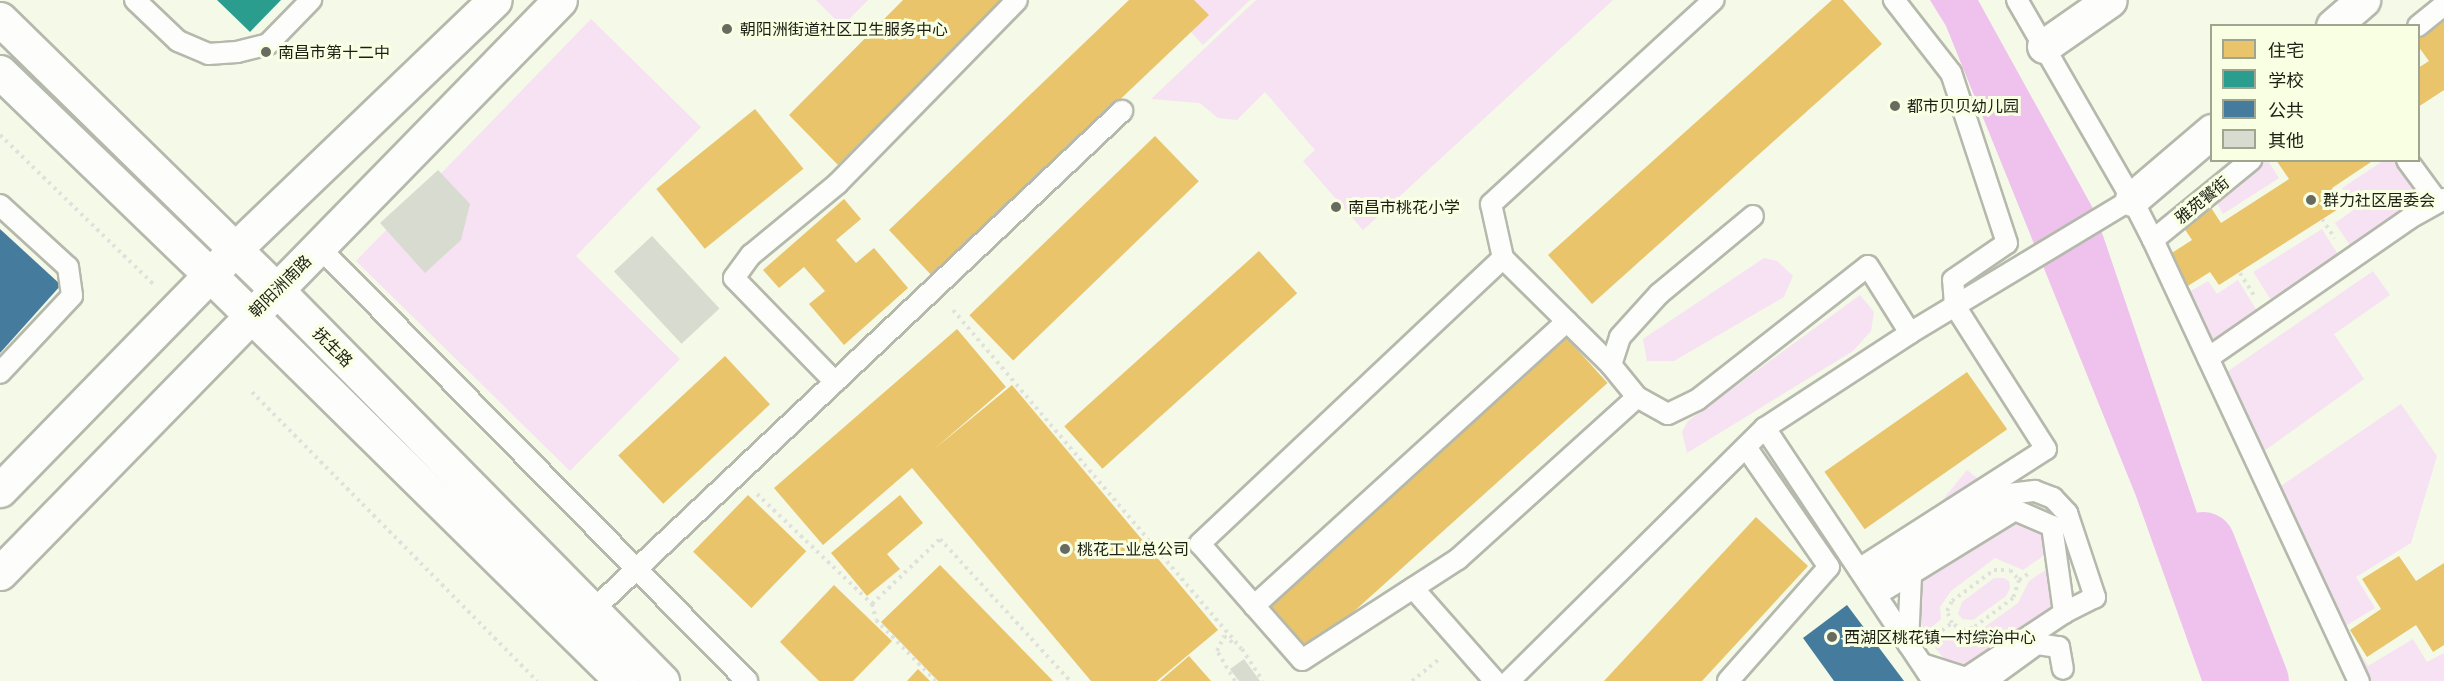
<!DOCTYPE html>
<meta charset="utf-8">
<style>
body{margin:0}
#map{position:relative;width:2444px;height:681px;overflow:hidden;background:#f4f9e8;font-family:"Archivo Narrow","Noto Sans SC",sans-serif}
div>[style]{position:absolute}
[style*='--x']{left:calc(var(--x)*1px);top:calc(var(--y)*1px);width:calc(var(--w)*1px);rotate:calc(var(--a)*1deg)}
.green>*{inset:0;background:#f6e2f2;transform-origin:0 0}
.water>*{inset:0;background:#eec2ed}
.homes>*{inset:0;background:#e9c46a;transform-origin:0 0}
.schools>*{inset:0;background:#2a9d8f}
.public>*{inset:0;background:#457b9d}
.river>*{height:63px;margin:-31.5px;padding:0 31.5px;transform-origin:31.5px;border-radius:31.5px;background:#eec2ed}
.building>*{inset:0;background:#d8dbcf;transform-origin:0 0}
.path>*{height:4px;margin-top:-2px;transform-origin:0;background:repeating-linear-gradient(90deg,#e0e1dc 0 3px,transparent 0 7.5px)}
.roads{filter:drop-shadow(2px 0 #b5b9ac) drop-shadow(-2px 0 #b5b9ac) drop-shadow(0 2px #b5b9ac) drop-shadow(0 -2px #b5b9ac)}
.service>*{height:20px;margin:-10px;padding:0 10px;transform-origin:10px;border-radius:10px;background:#fdfefc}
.minor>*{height:33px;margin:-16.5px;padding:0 16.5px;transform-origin:16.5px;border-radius:16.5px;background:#fdfefc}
.secondary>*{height:33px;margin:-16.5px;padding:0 16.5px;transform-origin:16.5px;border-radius:16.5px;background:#fdfefc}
.dots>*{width:16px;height:16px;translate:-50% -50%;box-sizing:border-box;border:3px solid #f8ffe2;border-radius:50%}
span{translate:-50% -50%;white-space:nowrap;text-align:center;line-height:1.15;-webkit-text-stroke:6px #f8ffe2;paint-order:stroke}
.poi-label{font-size:16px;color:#1d1f15}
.left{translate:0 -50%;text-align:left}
.street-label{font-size:16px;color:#1d1f15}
.legend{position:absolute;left:2210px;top:24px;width:210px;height:138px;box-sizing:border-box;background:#f8ffe2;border:2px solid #a0a590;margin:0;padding:8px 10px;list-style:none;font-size:18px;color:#1d1f15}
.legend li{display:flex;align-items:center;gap:12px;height:30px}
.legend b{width:30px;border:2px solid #a0a590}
</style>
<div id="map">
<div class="green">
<i style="clip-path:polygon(816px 0,868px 0,842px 26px)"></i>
<i style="clip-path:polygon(1161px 0,1250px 0,1203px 45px)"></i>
<i style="clip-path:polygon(1256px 0,1613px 0,1363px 230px,1303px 161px,1315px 150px,1265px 92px,1237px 120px,1218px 118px,1200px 103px,1151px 99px)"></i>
<i style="clip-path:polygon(591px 19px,701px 127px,576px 256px,680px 359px,570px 471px,356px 261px)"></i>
<i style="clip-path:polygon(2262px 161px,2268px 161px,2279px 178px,2223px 214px,2214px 198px)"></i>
<i style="clip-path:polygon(2383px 161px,2395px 161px,2422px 200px,2351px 247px,2335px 223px,2355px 209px,2342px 188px)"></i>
<i style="left:2322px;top:229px;width:32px;height:81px;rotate:58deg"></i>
<i style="clip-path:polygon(1764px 258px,1777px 261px,1793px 276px,1784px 297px,1674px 361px,1647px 361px,1643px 339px)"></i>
<i style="clip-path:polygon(2373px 271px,2390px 295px,2334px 334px,2364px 379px,2260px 454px,2224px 374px)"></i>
<i style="clip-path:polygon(2238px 280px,2257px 311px,2209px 344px,2186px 294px,2208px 281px,2217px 294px)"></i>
<i style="clip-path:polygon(1860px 295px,1874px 312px,1871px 331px,1853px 351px,1687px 453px,1682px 432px,1688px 421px)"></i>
<i style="clip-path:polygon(2401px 404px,2437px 456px,2411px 543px,2356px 577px,2375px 608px,2344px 627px,2368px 666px,2413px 639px,2427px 662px,2444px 653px,2444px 681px,2368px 681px,2275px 490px)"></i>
<i style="left:1967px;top:470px;width:19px;height:62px;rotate:39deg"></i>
<i style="clip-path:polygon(2014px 520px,2046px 532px,2046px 554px,2023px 570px,1995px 558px,1951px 591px,1940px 607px,1941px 619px,1926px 632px,1917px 617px,1923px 576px)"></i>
<i style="clip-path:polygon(2050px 567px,2057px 610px,1976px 662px,1961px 665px,1945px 659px,1935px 648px,1944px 637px,1953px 633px,1962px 638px,1975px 634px,2018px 603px,2029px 581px)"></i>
<i style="clip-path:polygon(1994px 578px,2004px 578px,2009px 581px,2010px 588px,2006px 596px,1973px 620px,1963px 619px,1958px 614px,1962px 602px)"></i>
</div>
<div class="water">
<i style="clip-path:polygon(1930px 0,1978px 0,2095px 212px,2254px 681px,2202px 681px,2136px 496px,1946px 26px)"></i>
</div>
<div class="homes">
<i style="clip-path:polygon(903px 0,1002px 0,838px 165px,789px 115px)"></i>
<i style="clip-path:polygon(1129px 0,1194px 0,1209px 15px,933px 277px,889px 230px)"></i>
<i style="clip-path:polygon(1832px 0,1843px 0,1882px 44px,1592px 304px,1548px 255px)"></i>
<i style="clip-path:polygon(2444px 21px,2444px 90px,2418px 107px,2418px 68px,2429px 61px,2418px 46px,2418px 38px)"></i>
<i style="left:755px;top:109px;width:77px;height:127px;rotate:51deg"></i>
<i style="left:1155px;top:136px;width:63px;height:258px;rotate:46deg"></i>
<i style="clip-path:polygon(2276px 160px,2374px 160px,2332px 188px,2343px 206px,2219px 285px,2210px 272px,2183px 289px,2164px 258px,2192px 240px,2180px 222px,2208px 203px,2221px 223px,2289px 179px)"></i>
<i style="clip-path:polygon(844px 199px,861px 219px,836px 240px,856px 263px,874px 248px,908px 288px,844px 345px,809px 304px,825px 291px,804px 267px,779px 288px,763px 270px)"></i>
<i style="left:1259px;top:251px;width:57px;height:262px;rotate:48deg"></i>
<i style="clip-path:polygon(957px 329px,1006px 387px,932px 451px,1012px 385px,1218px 630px,1157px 681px,1091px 681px,912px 468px,823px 545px,774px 488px)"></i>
<i style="left:1566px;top:337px;width:62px;height:406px;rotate:48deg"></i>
<i style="left:725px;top:356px;width:66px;height:146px;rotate:47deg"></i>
<i style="left:1967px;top:372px;width:70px;height:174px;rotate:55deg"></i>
<i style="left:748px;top:495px;width:81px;height:79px;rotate:44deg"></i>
<i style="clip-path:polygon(900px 495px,923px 523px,887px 554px,900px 569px,867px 596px,831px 553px)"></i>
<i style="clip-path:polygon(1756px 517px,1808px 566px,1702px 681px,1604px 681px)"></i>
<i style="clip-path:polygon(2399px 556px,2416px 581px,2444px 563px,2444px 645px,2433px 652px,2416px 625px,2367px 657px,2350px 630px,2381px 609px,2362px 579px)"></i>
<i style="clip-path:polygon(940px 565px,1053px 681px,938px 681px,881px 622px)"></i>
<i style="clip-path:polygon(834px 585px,892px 641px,853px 681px,819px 681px,780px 642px)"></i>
<i style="clip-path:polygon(1189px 656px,1211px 681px,1160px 681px)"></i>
<i style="clip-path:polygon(918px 669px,930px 681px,907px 681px)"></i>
</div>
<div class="schools">
<i style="clip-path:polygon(217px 0,281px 0,250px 32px)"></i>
</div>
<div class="public">
<i style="clip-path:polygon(0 229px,61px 285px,0 353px)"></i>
<i style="clip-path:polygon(1847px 605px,1904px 681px,1834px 681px,1803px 638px)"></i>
</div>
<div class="river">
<i style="--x:2203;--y:543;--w:148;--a:68.6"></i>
</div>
<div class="building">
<i style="clip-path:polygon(438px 170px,470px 204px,461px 240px,425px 273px,380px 223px)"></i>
<i style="left:652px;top:236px;width:99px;height:52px;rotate:47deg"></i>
<i style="clip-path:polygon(1244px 659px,1260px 681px,1239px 681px,1230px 669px)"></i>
</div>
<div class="path">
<i style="--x:0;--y:135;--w:215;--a:44.2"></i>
<i style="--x:2322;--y:219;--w:23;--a:56"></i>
<i style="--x:2240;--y:273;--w:26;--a:58"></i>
<i style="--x:953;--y:310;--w:445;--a:49.6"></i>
<i style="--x:252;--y:392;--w:406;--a:45.4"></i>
<i style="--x:757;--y:494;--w:159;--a:43.7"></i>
<i style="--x:872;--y:604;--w:94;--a:-43.7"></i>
<i style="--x:940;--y:539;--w:193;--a:47.5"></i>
<i style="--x:2019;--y:580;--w:14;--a:-34"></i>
<i style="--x:872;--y:604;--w:16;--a:76"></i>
<i style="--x:876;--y:620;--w:86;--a:45.5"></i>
<i style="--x:1936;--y:635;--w:20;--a:-37"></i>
<i style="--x:1952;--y:623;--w:13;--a:-113"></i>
<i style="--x:1947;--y:611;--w:11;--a:-63"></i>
<i style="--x:1952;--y:601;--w:52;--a:-36.4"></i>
<i style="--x:1994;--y:570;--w:16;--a:0"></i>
<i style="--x:2010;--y:570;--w:13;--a:48"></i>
<i style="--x:2019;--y:580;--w:19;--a:108"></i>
<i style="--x:2013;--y:598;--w:50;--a:143.1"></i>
<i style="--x:1973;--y:628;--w:10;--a:169"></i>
<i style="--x:1963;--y:630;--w:13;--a:-148"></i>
<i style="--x:1242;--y:649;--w:38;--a:57"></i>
<i style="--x:1235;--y:681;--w:35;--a:-121"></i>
<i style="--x:1217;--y:651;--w:17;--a:-65"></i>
<i style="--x:1224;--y:636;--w:15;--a:37"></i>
<i style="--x:1412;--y:681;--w:35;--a:-39"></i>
</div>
<div class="roads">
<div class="service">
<i style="--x:135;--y:0;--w:59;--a:43.6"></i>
<i style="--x:178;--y:41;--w:33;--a:23"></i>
<i style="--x:208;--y:54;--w:29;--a:-4"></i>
<i style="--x:237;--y:52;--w:32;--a:-14"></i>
<i style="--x:268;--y:44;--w:62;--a:-45.7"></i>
<i style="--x:2017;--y:0;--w:230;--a:60"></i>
<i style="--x:2132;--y:199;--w:46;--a:62.9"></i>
<i style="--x:2153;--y:240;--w:487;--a:65"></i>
<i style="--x:2418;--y:26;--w:33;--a:-39"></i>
<i style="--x:2407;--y:160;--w:52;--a:53.6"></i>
<i style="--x:0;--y:205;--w:92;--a:42.4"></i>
<i style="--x:68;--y:267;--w:29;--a:82"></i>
<i style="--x:72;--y:296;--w:105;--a:133.1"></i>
<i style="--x:2153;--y:240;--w:127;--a:-39.2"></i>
<i style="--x:319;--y:247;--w:610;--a:45.4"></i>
<i style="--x:1503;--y:258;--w:55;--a:-102.5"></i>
<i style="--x:1491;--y:204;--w:302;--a:-42.5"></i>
<i style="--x:2208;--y:358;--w:246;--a:-34.7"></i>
<i style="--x:2410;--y:218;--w:39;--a:-29"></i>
<i style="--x:1611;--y:365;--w:152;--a:-135.3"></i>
<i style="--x:1503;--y:258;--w:417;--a:136.7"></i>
<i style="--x:1200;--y:544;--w:154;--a:48.7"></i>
<i style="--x:1302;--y:660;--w:186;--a:-32.9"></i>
<i style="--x:1458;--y:559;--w:241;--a:-42.1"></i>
<i style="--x:1637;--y:397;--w:35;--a:29"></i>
<i style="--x:1668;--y:414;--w:32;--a:-26"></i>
<i style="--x:1697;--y:400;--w:217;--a:-38.1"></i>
<i style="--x:1868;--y:266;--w:79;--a:57.9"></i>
<i style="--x:835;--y:382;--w:145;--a:-134.2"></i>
<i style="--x:734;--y:278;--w:29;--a:-54"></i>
<i style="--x:751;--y:255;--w:112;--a:-39.5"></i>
<i style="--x:837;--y:184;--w:257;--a:-45.6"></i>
<i style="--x:1637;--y:397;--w:41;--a:-129.1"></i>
<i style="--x:1611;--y:365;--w:29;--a:-72"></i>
<i style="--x:1620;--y:337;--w:58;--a:-47.8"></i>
<i style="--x:1659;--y:294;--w:122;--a:-39.7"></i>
<i style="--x:1859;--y:569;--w:222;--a:-32.7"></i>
<i style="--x:2046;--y:449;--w:169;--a:-122.5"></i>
<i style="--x:1955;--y:306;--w:26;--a:-94"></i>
<i style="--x:1953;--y:280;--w:65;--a:-34.4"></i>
<i style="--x:2007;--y:243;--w:179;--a:-108.2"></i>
<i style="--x:1951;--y:73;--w:93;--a:-128"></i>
<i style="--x:1869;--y:584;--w:143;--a:-33.9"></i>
<i style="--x:1988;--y:504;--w:23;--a:-25"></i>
<i style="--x:2009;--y:494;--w:26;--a:-7"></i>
<i style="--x:2035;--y:491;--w:19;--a:21"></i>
<i style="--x:2053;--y:498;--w:21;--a:47"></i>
<i style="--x:2067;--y:513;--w:89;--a:71.6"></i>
<i style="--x:2095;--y:597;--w:35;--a:153"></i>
<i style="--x:1413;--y:588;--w:124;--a:48.6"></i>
<i style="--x:1876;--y:595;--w:41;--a:-31"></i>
<i style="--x:1254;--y:606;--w:423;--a:-42.3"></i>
<i style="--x:592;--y:611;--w:729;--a:-43.33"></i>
<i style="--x:1908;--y:644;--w:70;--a:-87.5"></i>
<i style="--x:1911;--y:574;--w:122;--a:-31.6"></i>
<i style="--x:2015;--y:510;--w:40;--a:23.4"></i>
<i style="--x:2052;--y:526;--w:88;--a:82.1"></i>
<i style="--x:2064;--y:613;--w:118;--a:146.4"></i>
<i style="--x:1966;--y:678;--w:46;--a:-162.3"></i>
<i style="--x:1509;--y:681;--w:360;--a:-44.7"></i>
<i style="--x:1728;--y:681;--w:152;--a:-48.5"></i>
<i style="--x:1829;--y:567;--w:146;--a:-124.7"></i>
<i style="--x:1933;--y:681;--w:304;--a:-123.6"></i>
<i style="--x:1765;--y:428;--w:173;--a:-33.2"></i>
<i style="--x:1910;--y:333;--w:259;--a:-31.1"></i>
<i style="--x:1986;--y:681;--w:63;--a:-36"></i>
<i style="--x:2037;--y:644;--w:22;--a:8"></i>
<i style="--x:2059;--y:647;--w:22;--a:80"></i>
</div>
<div class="minor">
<i style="--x:2333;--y:26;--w:40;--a:-41"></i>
<i style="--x:2044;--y:46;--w:80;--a:-34.9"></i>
<i style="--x:2132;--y:199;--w:105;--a:-40.4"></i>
</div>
<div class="secondary">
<i style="--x:0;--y:19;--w:388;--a:44.4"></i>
<i style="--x:277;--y:290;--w:549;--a:45.44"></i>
<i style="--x:0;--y:72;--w:292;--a:44"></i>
<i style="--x:210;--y:275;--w:578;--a:44.58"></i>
<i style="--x:0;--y:490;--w:335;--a:-45.7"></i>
<i style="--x:234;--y:250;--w:361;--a:-43.8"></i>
<i style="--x:0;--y:573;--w:801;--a:-45.66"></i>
</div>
</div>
<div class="dots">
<i style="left:727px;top:29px;background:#686b5f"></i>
<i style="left:266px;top:52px;background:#686b5f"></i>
<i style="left:1895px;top:106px;background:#686b5f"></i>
<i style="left:2311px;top:200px;background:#686b5f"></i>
<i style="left:1336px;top:207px;background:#686b5f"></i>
<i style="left:1065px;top:549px;background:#686b5f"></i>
<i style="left:1832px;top:637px;background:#686b5f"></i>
</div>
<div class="poi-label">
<span class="left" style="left:740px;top:29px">朝阳洲街道社区卫生服务中心</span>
<span class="left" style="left:278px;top:52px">南昌市第十二中</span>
<span class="left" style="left:1907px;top:106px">都市贝贝幼儿园</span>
<span class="left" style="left:2323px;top:200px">群力社区居委会</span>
<span class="left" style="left:1348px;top:207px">南昌市桃花小学</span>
<span class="left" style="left:1077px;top:549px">桃花工业总公司</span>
<span class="left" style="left:1844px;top:637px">西湖区桃花镇一村综治中心</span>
</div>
<div class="street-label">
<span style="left:2202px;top:200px;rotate:-39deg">雅苑饕街</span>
<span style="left:280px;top:286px;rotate:-45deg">朝阳洲南路</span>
<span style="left:333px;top:347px;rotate:45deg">抚生路</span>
</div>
<ul class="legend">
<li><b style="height:16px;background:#e9c46a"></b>住宅</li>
<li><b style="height:16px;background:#2a9d8f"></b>学校</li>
<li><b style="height:16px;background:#457b9d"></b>公共</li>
<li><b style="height:16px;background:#d8dbcf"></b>其他</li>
</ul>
</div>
